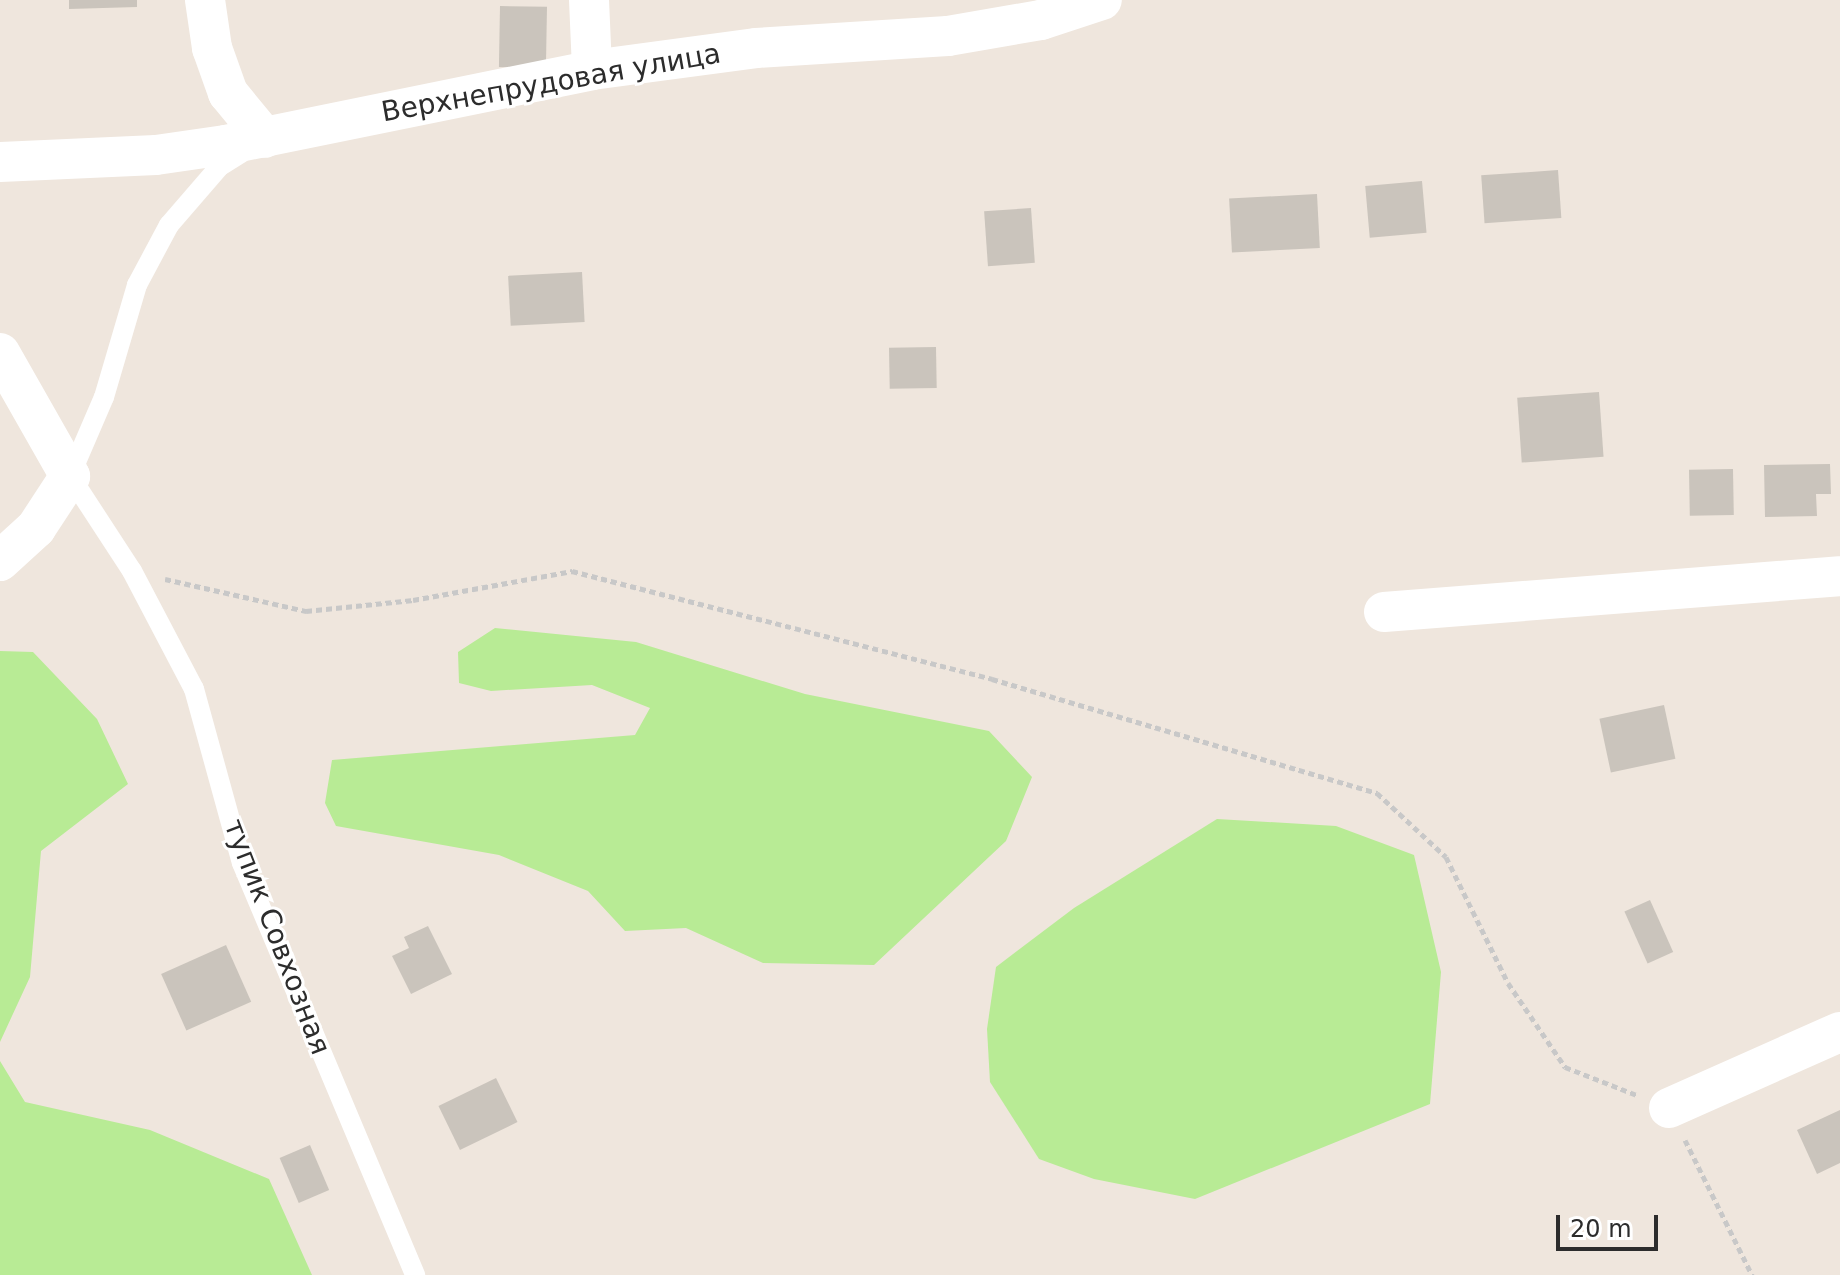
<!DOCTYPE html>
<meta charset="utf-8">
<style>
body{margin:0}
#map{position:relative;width:1840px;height:1275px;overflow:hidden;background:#efe6dd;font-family:"DejaVu Sans",sans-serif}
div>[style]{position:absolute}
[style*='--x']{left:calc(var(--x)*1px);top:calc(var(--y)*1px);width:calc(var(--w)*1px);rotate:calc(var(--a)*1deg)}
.green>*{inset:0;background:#b8eb95}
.building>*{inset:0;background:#cac4bc;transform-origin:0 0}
.path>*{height:5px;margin-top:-2.5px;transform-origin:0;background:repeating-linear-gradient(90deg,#c8c8c8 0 6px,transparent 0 10px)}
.lane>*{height:20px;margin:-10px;padding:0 10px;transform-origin:10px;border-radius:10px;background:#fff}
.street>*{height:40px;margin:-20px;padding:0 20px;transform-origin:20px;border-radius:20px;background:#fff}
span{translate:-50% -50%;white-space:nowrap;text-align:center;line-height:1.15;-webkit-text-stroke:6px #fff;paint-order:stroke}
.street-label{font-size:28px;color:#2c2c2c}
.scale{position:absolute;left:1556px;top:1215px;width:102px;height:36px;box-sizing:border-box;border:4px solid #2c2c2c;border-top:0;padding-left:10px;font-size:24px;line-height:28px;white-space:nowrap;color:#2c2c2c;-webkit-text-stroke:6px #fff;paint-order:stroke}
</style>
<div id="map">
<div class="green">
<i style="clip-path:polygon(495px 628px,636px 642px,805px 694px,989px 731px,1032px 777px,1006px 841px,874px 965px,763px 963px,686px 928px,625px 931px,588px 891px,499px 855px,336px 826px,325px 803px,332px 760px,635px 735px,650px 708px,592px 685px,491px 691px,459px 683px,458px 652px)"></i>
<i style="clip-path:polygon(0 651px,33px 652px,97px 719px,128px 784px,41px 851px,30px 977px,0 1042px)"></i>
<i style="clip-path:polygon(1217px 819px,1336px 826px,1414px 855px,1441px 972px,1430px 1104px,1195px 1199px,1094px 1179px,1039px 1159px,990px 1082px,987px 1029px,996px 967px,1074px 908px)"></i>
<i style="clip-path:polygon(0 1061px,25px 1102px,150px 1130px,269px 1179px,312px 1275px,0 1275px)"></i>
</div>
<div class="building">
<i style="clip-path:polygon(69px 0,137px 0,137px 7px,69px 9px)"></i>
<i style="left:500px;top:6px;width:47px;height:61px;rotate:1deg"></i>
<i style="left:1558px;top:170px;width:48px;height:77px;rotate:86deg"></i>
<i style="left:1422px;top:181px;width:52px;height:57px;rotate:85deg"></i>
<i style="left:1317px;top:194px;width:54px;height:88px;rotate:87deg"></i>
<i style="left:1031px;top:208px;width:55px;height:47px;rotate:86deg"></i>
<i style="left:582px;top:272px;width:50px;height:74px;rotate:87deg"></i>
<i style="left:936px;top:347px;width:41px;height:47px;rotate:89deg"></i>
<i style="left:1599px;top:392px;width:65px;height:82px;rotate:86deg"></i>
<i style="clip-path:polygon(1830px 464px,1831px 494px,1816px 494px,1817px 516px,1765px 517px,1764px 465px)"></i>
<i style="left:1733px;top:469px;width:46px;height:44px;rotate:89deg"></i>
<i style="left:1664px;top:705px;width:55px;height:66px;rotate:78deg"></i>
<i style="left:1650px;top:900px;width:57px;height:28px;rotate:66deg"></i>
<i style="clip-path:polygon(428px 926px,452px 974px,411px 994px,392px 956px,409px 948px,404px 937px)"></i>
<i style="left:226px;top:945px;width:62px;height:71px;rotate:66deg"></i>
<i style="left:496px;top:1078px;width:49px;height:64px;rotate:64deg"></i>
<i style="clip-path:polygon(1840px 1110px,1840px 1163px,1817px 1174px,1797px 1130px)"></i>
<i style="left:310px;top:1145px;width:49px;height:33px;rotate:67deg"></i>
</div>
<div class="path">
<i style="--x:165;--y:579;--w:145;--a:12.8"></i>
<i style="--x:306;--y:611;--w:108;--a:-5.9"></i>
<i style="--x:413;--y:600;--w:162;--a:-10.3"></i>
<i style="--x:572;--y:571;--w:434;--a:14.4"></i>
<i style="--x:992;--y:679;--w:402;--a:16.5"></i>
<i style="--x:1377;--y:793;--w:94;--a:42.8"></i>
<i style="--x:1446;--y:857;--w:140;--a:63.8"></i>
<i style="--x:1508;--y:983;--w:102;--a:55.8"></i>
<i style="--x:1565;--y:1067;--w:77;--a:21.3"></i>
<i style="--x:1685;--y:1140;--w:151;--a:63.6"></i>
</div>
<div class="lane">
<i style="--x:241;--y:153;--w:25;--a:148"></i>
<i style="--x:220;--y:166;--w:78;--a:130.8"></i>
<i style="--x:169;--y:225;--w:68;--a:118.1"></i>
<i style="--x:137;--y:285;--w:117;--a:106.4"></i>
<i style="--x:104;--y:397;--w:86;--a:113.3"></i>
<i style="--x:70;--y:476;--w:113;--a:56.9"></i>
<i style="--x:132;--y:571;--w:133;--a:62.3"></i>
<i style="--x:194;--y:689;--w:180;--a:74.6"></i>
<i style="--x:242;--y:863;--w:447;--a:67.2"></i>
</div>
<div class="street">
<i style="--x:205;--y:0;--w:49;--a:81.7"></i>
<i style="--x:212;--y:48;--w:48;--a:70.4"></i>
<i style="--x:228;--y:93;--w:58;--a:50.6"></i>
<i style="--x:589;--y:0;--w:70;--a:87.5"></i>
<i style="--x:0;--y:162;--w:156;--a:-2.6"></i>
<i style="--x:156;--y:155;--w:70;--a:-8.2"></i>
<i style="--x:225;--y:145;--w:375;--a:-11.5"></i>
<i style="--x:592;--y:70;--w:165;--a:-7.6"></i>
<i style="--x:756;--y:48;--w:192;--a:-3.6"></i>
<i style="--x:948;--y:36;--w:94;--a:-9.8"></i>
<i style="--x:1041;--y:20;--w:64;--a:-18.2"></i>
<i style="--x:0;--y:353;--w:142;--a:60.4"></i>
<i style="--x:70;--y:476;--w:62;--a:123.2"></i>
<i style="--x:36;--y:528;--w:49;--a:137.5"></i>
<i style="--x:1384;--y:612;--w:457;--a:-4.5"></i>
<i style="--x:1669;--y:1108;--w:187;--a:-24"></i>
</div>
<div class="street-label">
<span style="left:551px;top:83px;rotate:-10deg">Верхнепрудовая улица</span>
<span style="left:277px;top:937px;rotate:69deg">тупик Совхозная</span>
</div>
<div class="scale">20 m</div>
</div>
